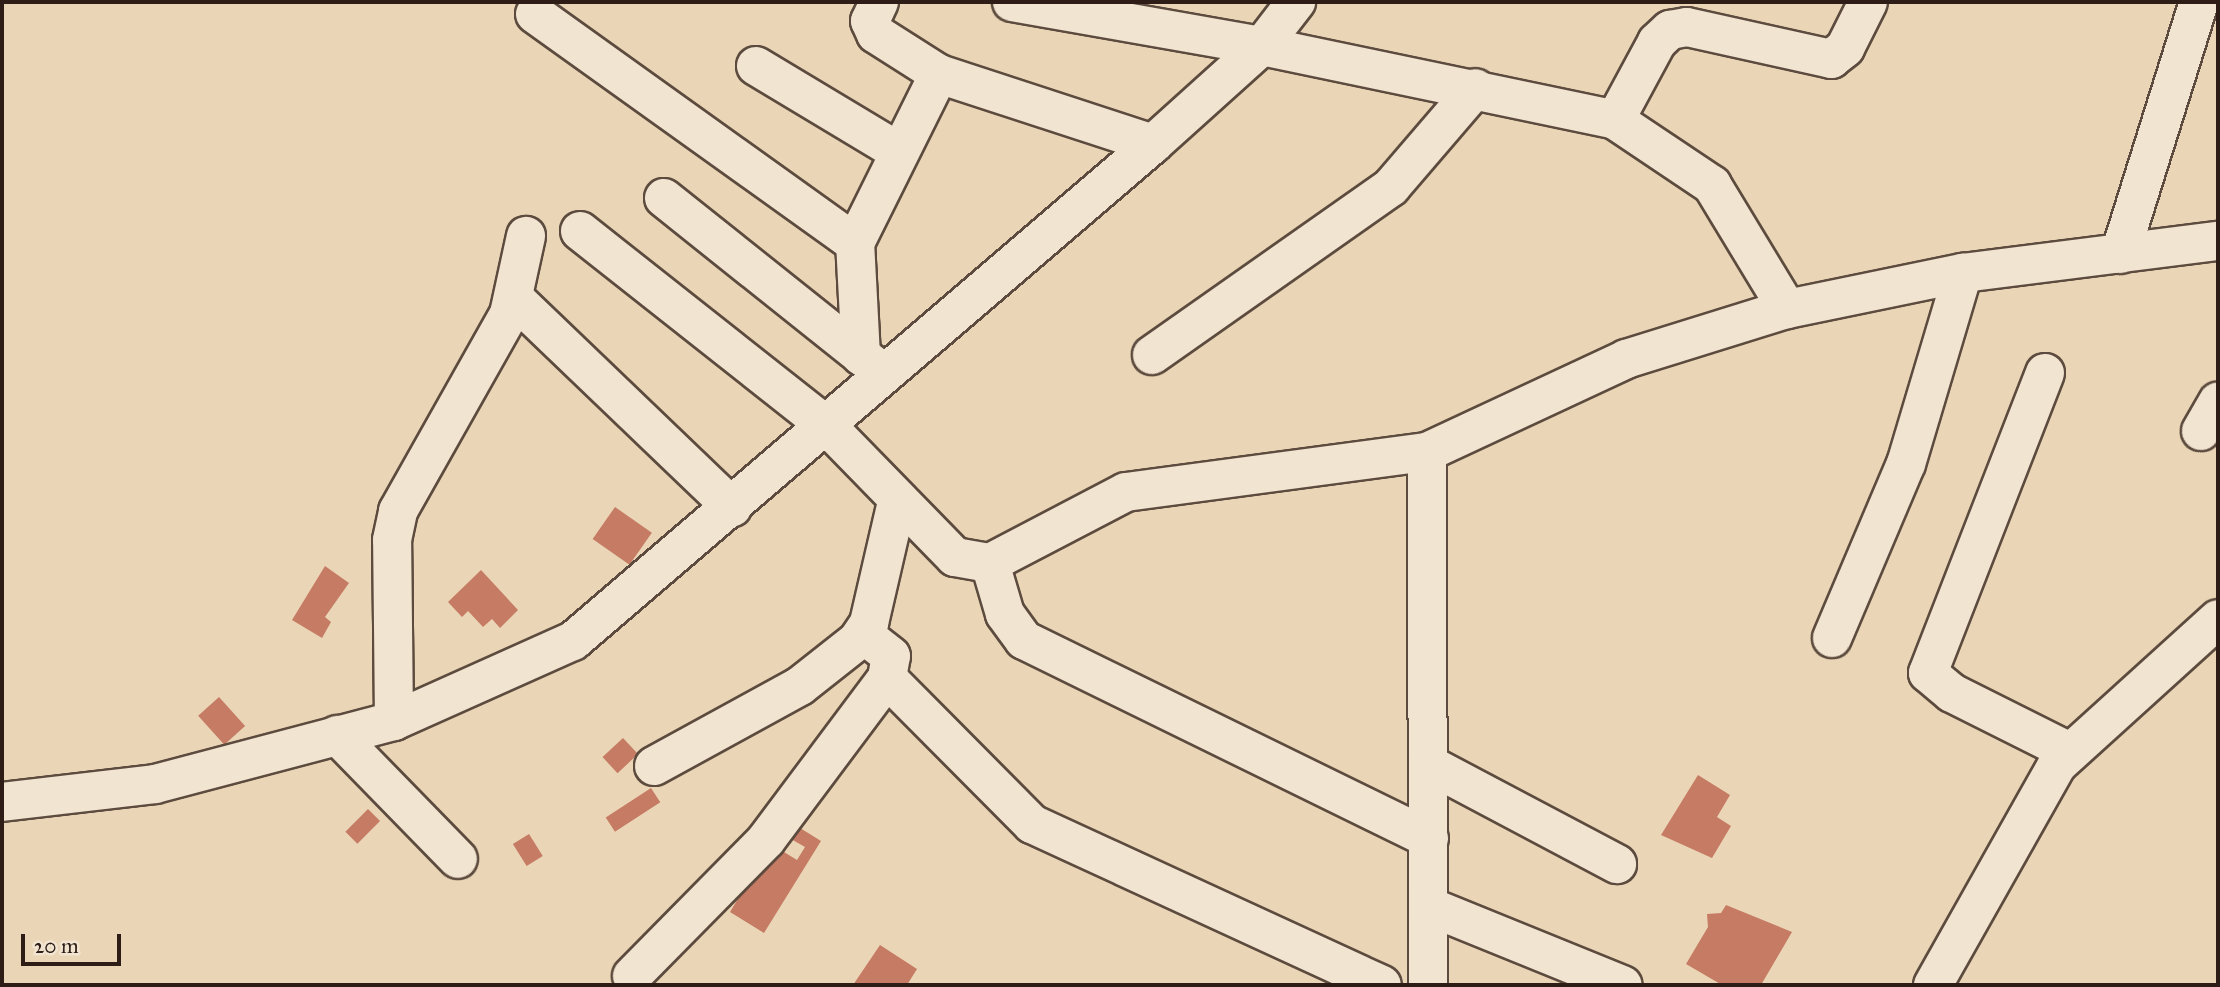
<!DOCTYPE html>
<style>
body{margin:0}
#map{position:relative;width:2220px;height:987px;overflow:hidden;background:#ead6b6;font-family:"IM FELL Great Primer",serif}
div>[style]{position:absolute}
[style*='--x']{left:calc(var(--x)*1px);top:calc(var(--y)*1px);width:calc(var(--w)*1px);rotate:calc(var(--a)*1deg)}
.building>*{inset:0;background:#c67b64;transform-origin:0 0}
.roads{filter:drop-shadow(2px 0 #5c4b3e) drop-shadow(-2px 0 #5c4b3e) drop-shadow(0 2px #5c4b3e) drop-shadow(0 -2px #5c4b3e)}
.minor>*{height:38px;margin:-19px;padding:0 19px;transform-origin:19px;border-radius:19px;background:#f1e4d0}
span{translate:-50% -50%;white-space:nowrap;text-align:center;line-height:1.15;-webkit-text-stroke:5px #f1e4d0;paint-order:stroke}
.frame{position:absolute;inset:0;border:4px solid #2d1d16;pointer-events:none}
.scale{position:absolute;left:21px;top:934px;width:100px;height:32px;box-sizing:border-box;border:4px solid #2d1d16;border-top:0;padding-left:9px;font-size:21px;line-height:24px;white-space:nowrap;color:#2d1d16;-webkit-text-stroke:5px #f1e4d0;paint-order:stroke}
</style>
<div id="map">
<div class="building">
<i style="left:615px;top:507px;width:45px;height:39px;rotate:35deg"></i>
<i style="clip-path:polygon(325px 566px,349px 583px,325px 617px,331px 622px,322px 638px,292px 620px)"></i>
<i style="clip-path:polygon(481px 570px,518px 610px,500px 628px,492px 619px,483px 627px,468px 611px,462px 617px,448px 602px)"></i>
<i style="left:219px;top:697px;width:39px;height:28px;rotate:48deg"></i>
<i style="left:623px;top:738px;width:22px;height:28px;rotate:47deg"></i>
<i style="clip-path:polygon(1698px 775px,1730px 795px,1717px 817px,1731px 826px,1712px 858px,1661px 835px)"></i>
<i style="left:651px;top:788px;width:17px;height:54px;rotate:57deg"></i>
<i style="left:368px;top:809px;width:17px;height:32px;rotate:45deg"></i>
<i style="clip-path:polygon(792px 823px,821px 841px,764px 933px,730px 912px,771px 844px,797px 860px,805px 847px,784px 835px)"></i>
<i style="left:529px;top:834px;width:26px;height:19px;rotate:58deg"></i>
<i style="clip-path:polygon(1726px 905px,1792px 932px,1761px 985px,1722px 985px,1686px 964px,1708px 927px,1707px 914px,1721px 913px)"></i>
<i style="clip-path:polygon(880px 945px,917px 969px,907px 985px,853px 985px)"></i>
</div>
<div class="roads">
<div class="minor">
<i style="--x:879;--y:2;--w:21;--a:115"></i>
<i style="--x:870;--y:21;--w:14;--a:65"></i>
<i style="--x:876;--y:34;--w:75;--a:32.4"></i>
<i style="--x:939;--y:74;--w:225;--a:18.1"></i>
<i style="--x:1012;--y:2;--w:254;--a:10"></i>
<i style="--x:1262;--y:46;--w:361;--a:11.8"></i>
<i style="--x:1615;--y:120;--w:117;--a:33.8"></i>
<i style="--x:1712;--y:185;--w:145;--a:58.8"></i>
<i style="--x:535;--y:14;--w:393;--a:35.6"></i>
<i style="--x:756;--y:66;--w:167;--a:31"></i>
<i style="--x:1615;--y:120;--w:89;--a:-61.7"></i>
<i style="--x:1657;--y:42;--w:18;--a:-43"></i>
<i style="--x:1670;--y:30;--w:17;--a:-10"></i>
<i style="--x:1687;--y:27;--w:148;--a:12.5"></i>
<i style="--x:1831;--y:59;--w:18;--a:-38"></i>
<i style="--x:1845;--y:48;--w:51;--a:-63.4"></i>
<i style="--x:664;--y:198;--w:268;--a:38.6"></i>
<i style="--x:580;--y:231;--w:315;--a:38.3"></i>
<i style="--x:827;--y:426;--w:183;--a:45.7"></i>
<i style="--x:955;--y:557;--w:36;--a:10"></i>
<i style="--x:990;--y:563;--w:153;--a:-27.6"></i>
<i style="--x:1126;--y:492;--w:304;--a:-7.6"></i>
<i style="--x:1427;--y:452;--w:220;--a:-25"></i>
<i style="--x:1626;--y:359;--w:169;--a:-17.3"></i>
<i style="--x:1787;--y:309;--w:180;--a:-11.6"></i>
<i style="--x:1963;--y:273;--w:257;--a:-7.2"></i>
<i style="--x:2120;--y:254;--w:264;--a:-72.6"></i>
<i style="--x:515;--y:299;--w:301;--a:43.8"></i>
<i style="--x:1152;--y:355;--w:292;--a:-35.1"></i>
<i style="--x:1391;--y:187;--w:130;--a:-49.4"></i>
<i style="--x:861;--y:356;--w:113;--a:-93"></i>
<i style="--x:855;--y:243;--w:189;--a:-63.6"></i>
<i style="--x:2045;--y:373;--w:322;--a:111.3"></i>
<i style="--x:1928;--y:673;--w:31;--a:40"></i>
<i style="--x:1952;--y:693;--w:130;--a:26.6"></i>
<i style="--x:2201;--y:431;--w:34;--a:-60"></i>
<i style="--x:1427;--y:452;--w:533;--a:89.89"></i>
<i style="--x:990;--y:563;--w:53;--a:73.6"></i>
<i style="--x:1005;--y:614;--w:32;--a:54"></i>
<i style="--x:1024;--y:640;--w:451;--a:26.1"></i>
<i style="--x:1832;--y:638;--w:189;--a:-67"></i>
<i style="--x:1906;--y:464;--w:199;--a:-73.4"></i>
<i style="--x:887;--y:678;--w:206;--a:45.2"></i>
<i style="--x:1032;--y:824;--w:385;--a:24.7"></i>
<i style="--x:394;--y:721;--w:181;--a:-90.6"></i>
<i style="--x:392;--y:540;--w:30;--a:-78"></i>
<i style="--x:398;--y:511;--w:226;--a:-60.6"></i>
<i style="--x:509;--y:314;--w:80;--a:-77.7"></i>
<i style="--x:337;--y:735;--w:173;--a:45.7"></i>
<i style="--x:1428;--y:764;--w:214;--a:27.9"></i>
<i style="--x:654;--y:766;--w:166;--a:-28.7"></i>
<i style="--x:800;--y:686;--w:73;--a:-38.3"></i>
<i style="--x:857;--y:641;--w:22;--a:-56"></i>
<i style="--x:869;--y:623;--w:124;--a:-77"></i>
<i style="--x:2;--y:802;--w:154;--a:-6.7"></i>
<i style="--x:155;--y:784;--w:247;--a:-14.8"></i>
<i style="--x:394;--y:721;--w:196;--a:-24.1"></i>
<i style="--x:573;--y:641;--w:764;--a:-40.59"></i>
<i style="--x:1153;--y:144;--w:147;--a:-42"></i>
<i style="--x:1262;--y:46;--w:56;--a:-52.3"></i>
<i style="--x:1428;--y:906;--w:210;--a:22.1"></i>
<i style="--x:632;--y:976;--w:191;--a:-45.4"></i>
<i style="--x:766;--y:840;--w:202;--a:-53.2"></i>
<i style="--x:887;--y:678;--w:22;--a:-80"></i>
<i style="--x:891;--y:656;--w:36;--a:-142"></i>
<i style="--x:1933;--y:985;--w:253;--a:-60.6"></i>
<i style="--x:2057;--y:765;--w:217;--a:-42.2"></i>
</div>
</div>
<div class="frame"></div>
<div class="scale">20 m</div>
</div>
